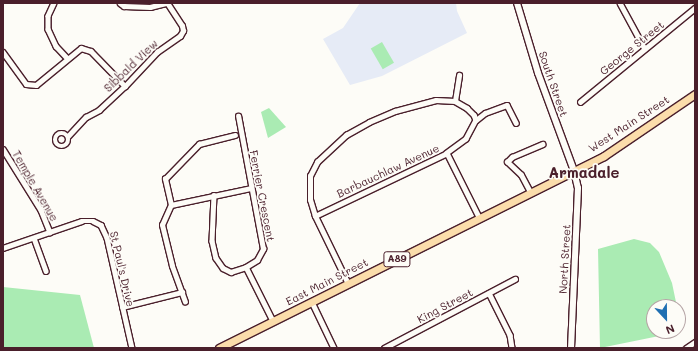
<!DOCTYPE html>
<style>
body{margin:0}
#map{position:relative;width:698px;height:351px;overflow:hidden;background:#fdfcf7;font-family:Mali,sans-serif}
div>[style]{position:absolute}
[style*='--x']{left:calc(var(--x)*1px);top:calc(var(--y)*1px);width:calc(var(--w)*1px);rotate:calc(var(--a)*1deg)}
.built>*{inset:0;background:#e6ebf6}
.green>*{inset:0;background:#aaebb3;transform-origin:0 0}
.roads{filter:drop-shadow(1px 0 #4a1f2b) drop-shadow(-1px 0 #4a1f2b) drop-shadow(0 1px #4a1f2b) drop-shadow(0 -1px #4a1f2b)}
.minor>*{height:4.5px;margin:-2.25px;padding:0 2.25px;transform-origin:2.25px;border-radius:2.25px;background:#fdfcf7}
.minor>.ring{margin:-2.25px;padding:0;box-sizing:content-box;background:none;border:4.5px solid #fdfcf7;border-radius:50%}
.secondary>*{height:6px;margin:-3px;padding:0 3px;transform-origin:3px;border-radius:3px;background:#fdfcf7}
.primary>*{height:7px;margin:-3.5px;padding:0 3.5px;transform-origin:3.5px;border-radius:3.5px;background:#fbddab}
span{translate:-50% -50%;white-space:nowrap;text-align:center;line-height:1.15;-webkit-text-stroke:3.5px #fdfcf7;paint-order:stroke}
.shield-label span{padding:1px 3px;background:#fdfcf7;border:1px solid;border-radius:3px;-webkit-text-stroke-width:0}
.shield-label{font-size:10px;color:#4a1f2b;font-weight:700}
.street-label{font-size:11px;color:#4a1f2b}
.district-label{font-size:15px;color:#4a1f2b;font-weight:700}
.frame{position:absolute;inset:0;border:4px solid #4a1f2b;pointer-events:none}
.north{position:absolute;left:646px;top:299px;width:40px;height:40px;box-sizing:border-box;background:#fdfcf7;border:1px solid #b5a4a5;border-radius:50%;rotate:158deg;font-size:11px;font-weight:700;line-height:16px;text-align:center;color:#4a1f2b}
.north::after{content:'';display:block;margin:auto;width:14px;height:18px;background:#1f6fb2;clip-path:polygon(50% 0,100% 100%,50% 72%,0 100%)}
</style>
<div id="map">
<div class="built">
<i style="clip-path:polygon(360px 3px,456px 3px,457px 11px,467px 33px,382px 76px,350px 85px,323px 39px,343px 28px)"></i>
</div>
<div class="green">
<i style="left:382px;top:42px;width:24px;height:13px;rotate:60deg"></i>
<i style="clip-path:polygon(269px 108px,286px 127px,268px 138px,261px 112px)"></i>
<i style="clip-path:polygon(634px 239px,650px 243px,659px 252px,672px 283px,677px 307px,654px 307px,654px 331px,670px 331px,669px 334px,600px 348px,598px 249px)"></i>
<i style="clip-path:polygon(3px 287px,80px 295px,94px 348px,3px 348px)"></i>
</div>
<div class="roads">
<div class="minor">
<i style="--x:54;--y:3;--w:14;--a:115"></i>
<i style="--x:48;--y:16;--w:13;--a:90"></i>
<i style="--x:48;--y:29;--w:19;--a:65"></i>
<i style="--x:56;--y:46;--w:16;--a:47"></i>
<i style="--x:120;--y:3;--w:5;--a:37"></i>
<i style="--x:124;--y:6;--w:26;--a:2"></i>
<i style="--x:150;--y:7;--w:16;--a:-14"></i>
<i style="--x:620;--y:3;--w:52;--a:61.5"></i>
<i style="--x:3;--y:52;--w:39;--a:54"></i>
<i style="--x:26;--y:84;--w:10;--a:6"></i>
<i style="--x:36;--y:85;--w:58;--a:-39.4"></i>
<i style="--x:81;--y:48;--w:10;--a:17"></i>
<i style="--x:91;--y:51;--w:49;--a:45.8"></i>
<i style="--x:455;--y:101;--w:26;--a:-81"></i>
<i style="--x:580;--y:102;--w:149;--a:-39.3"></i>
<i style="--x:476;--y:120;--w:11;--a:-38"></i>
<i style="--x:485;--y:113;--w:23;--a:-20"></i>
<i style="--x:507;--y:105;--w:20;--a:63"></i>
<i class="ring" style="left:55px;top:133px;width:9.5px;height:9.5px"></i>
<i style="--x:68;--y:136;--w:26;--a:-47"></i>
<i style="--x:86;--y:117;--w:15;--a:-28"></i>
<i style="--x:99;--y:110;--w:35;--a:-43"></i>
<i style="--x:125;--y:86;--w:47;--a:-46.7"></i>
<i style="--x:157;--y:52;--w:28;--a:-35"></i>
<i style="--x:180;--y:36;--w:6;--a:-59"></i>
<i style="--x:183;--y:31;--w:5;--a:-101"></i>
<i style="--x:182;--y:26;--w:27;--a:-123"></i>
<i style="--x:3;--y:149;--w:72;--a:58.1"></i>
<i style="--x:41;--y:210;--w:24;--a:68"></i>
<i style="--x:530;--y:192;--w:19;--a:-118"></i>
<i style="--x:521;--y:175;--w:19;--a:-137"></i>
<i style="--x:507;--y:162;--w:7;--a:-45"></i>
<i style="--x:512;--y:157;--w:33;--a:-23"></i>
<i style="--x:214;--y:195;--w:46;--a:92.5"></i>
<i style="--x:212;--y:241;--w:17;--a:77"></i>
<i style="--x:216;--y:258;--w:12;--a:55"></i>
<i style="--x:223;--y:268;--w:9;--a:27"></i>
<i style="--x:231;--y:272;--w:16;--a:-18"></i>
<i style="--x:246;--y:267;--w:13;--a:-32"></i>
<i style="--x:257;--y:260;--w:13;--a:-61"></i>
<i style="--x:263;--y:249;--w:135;--a:-100.6"></i>
<i style="--x:171;--y:205;--w:82;--a:-12"></i>
<i style="--x:315;--y:216;--w:146;--a:-25.5"></i>
<i style="--x:447;--y:153;--w:72;--a:63.4"></i>
<i style="--x:34;--y:238;--w:35;--a:70"></i>
<i style="--x:3;--y:248;--w:83;--a:-18.9"></i>
<i style="--x:82;--y:221;--w:11;--a:0"></i>
<i style="--x:93;--y:221;--w:9;--a:27"></i>
<i style="--x:101;--y:225;--w:14;--a:65"></i>
<i style="--x:107;--y:238;--w:113;--a:77.2"></i>
<i style="--x:246;--y:267;--w:60;--a:63.4"></i>
<i style="--x:348;--y:284;--w:76;--a:-115.9"></i>
<i style="--x:315;--y:216;--w:17;--a:-107"></i>
<i style="--x:310;--y:200;--w:24;--a:-90"></i>
<i style="--x:310;--y:176;--w:16;--a:-63"></i>
<i style="--x:317;--y:162;--w:40;--a:-43"></i>
<i style="--x:346;--y:135;--w:26;--a:-29"></i>
<i style="--x:369;--y:122;--w:28;--a:-23"></i>
<i style="--x:395;--y:111;--w:42;--a:-15"></i>
<i style="--x:436;--y:100;--w:19;--a:3"></i>
<i style="--x:455;--y:101;--w:14;--a:30"></i>
<i style="--x:467;--y:108;--w:10;--a:45"></i>
<i style="--x:474;--y:115;--w:5;--a:68"></i>
<i style="--x:476;--y:120;--w:21;--a:118"></i>
<i style="--x:466;--y:139;--w:24;--a:144"></i>
<i style="--x:489;--y:293;--w:47;--a:63.4"></i>
<i style="--x:510;--y:335;--w:13;--a:81"></i>
<i style="--x:185;--y:302;--w:38;--a:-110"></i>
<i style="--x:172;--y:266;--w:42;--a:-103.7"></i>
<i style="--x:162;--y:225;--w:22;--a:-66"></i>
<i style="--x:171;--y:205;--w:27;--a:-103"></i>
<i style="--x:165;--y:179;--w:49;--a:-45.8"></i>
<i style="--x:199;--y:144;--w:37;--a:-14"></i>
<i style="--x:312;--y:302;--w:51;--a:64.4"></i>
<i style="--x:122;--y:307;--w:62;--a:-14"></i>
<i style="--x:384;--y:348;--w:148;--a:-27.8"></i>
<i style="--x:686;--y:348;--w:11;--a:-34"></i>
</div>
<div class="secondary">
<i style="--x:517;--y:3;--w:73;--a:73.3"></i>
<i style="--x:538;--y:73;--w:104;--a:69.8"></i>
<i style="--x:574;--y:171;--w:17;--a:77"></i>
<i style="--x:578;--y:188;--w:160;--a:92.5"></i>
</div>
<div class="primary">
<i style="--x:219;--y:348;--w:430;--a:-26.5"></i>
<i style="--x:604;--y:156;--w:110;--a:-34.3"></i>
</div>
</div>
<div class="shield-label">
<span style="left:397px;top:259px">A89</span>
</div>
<div class="street-label">
<span style="left:632px;top:48px;rotate:-39deg">George Street</span>
<span style="left:131px;top:66px;rotate:-44deg">Sibbald View</span>
<span style="left:553px;top:84px;rotate:71deg">South Street</span>
<span style="left:629px;top:124px;rotate:-33deg">West Main Street</span>
<span style="left:388px;top:171px;rotate:-25deg">Barbauchlaw Avenue</span>
<span style="left:35px;top:186px;rotate:60deg">Temple Avenue</span>
<span style="left:262px;top:196px;rotate:79deg">Ferrier Crescent</span>
<span style="left:565px;top:259px;rotate:-87deg">North Street</span>
<span style="left:122px;top:269px;rotate:77deg">St Paul's Drive</span>
<span style="left:327px;top:282px;rotate:-27deg">East Main Street</span>
<span style="left:445px;top:306px;rotate:-28deg">King Street</span>
</div>
<div class="district-label">
<span style="left:584px;top:173px">Armadale</span>
</div>
<div class="frame"></div>
<div class="north">N</div>
</div>
